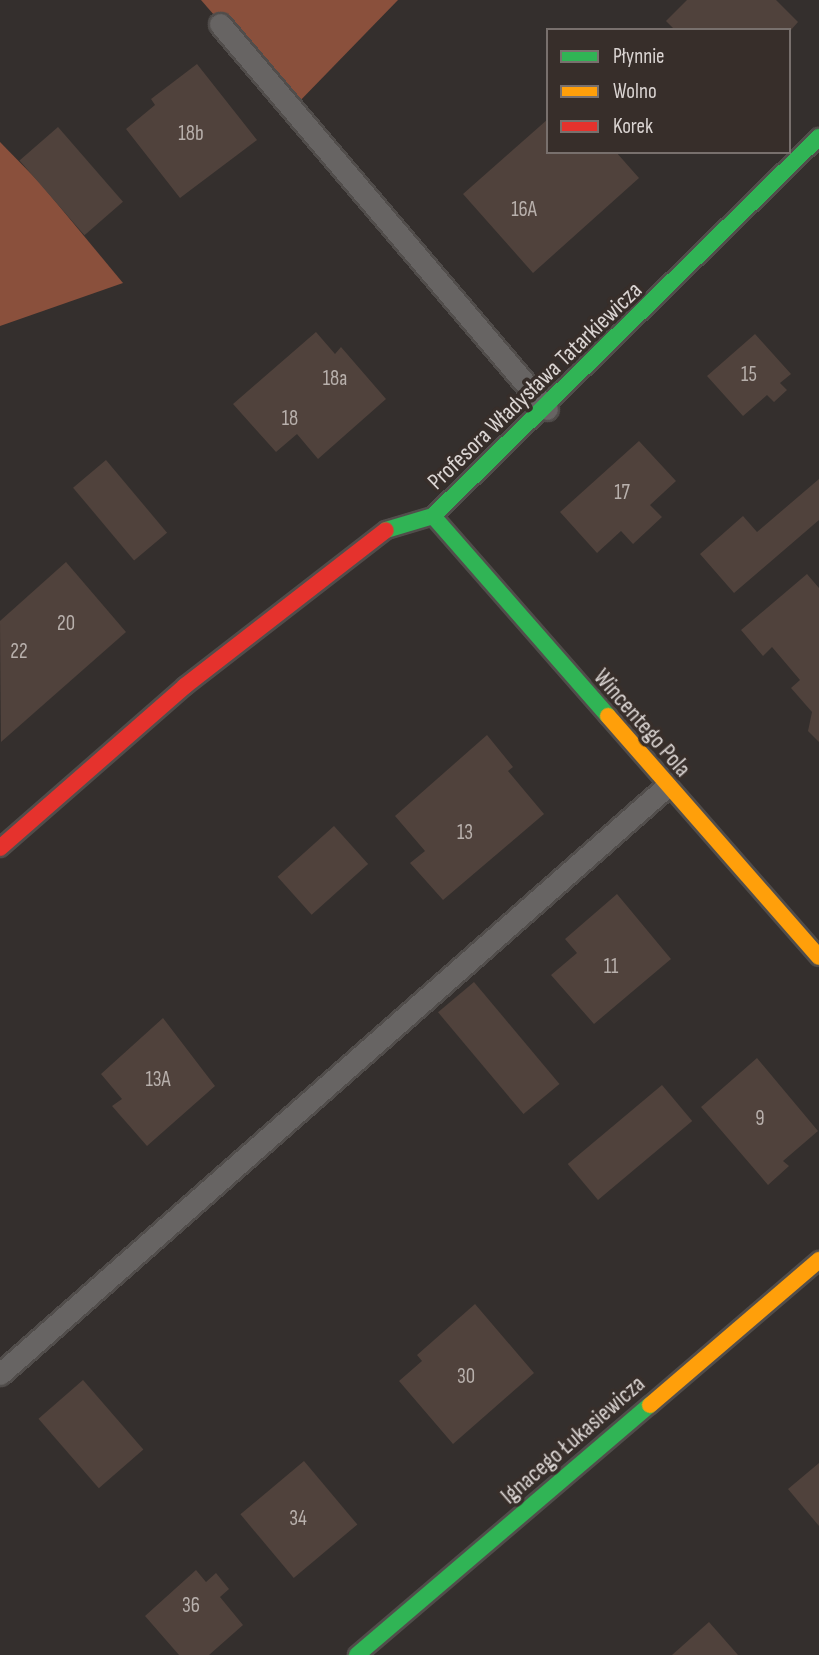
<!DOCTYPE html>
<meta charset="utf-8">
<style>
body{margin:0}
#map{position:relative;width:819px;height:1655px;overflow:hidden;background:#342f2d;font-family:"Sofia Sans Condensed",sans-serif}
div>[style]{position:absolute}
[style*='--x']{left:calc(var(--x)*1px);top:calc(var(--y)*1px);width:calc(var(--w)*1px);rotate:calc(var(--a)*1deg)}
.forest>*{inset:0;background:#8a503c}
.building>*{inset:0;background:#50423c;transform-origin:0 0}
.roads{filter:drop-shadow(2px 0 #514d4b) drop-shadow(-2px 0 #514d4b) drop-shadow(0 2px #514d4b) drop-shadow(0 -2px #514d4b)}
.lane>*{height:21px;margin:-10.5px;padding:0 10.5px;transform-origin:10.5px;border-radius:10.5px;background:#676463}
.fast>*{height:16px;margin:-8px;padding:0 8px;transform-origin:8px;border-radius:8px;background:#30b455}
.slow>*{height:16px;margin:-8px;padding:0 8px;transform-origin:8px;border-radius:8px;background:#ff9f0a}
.jam>*{height:16px;margin:-8px;padding:0 8px;transform-origin:8px;border-radius:8px;background:#e5322d}
span{translate:-50% -50%;white-space:nowrap;text-align:center;line-height:1.15;-webkit-text-stroke:7px #372e2a;paint-order:stroke}
.number-label{font-size:21px;color:#b8b0ac}
.number-label span{-webkit-text-stroke-width:0}
.street-label{font-size:24px;color:#dad4d2}
.legend{position:absolute;left:546px;top:28px;width:245px;height:126px;box-sizing:border-box;background:#372e2a;border:2px solid #78706d;margin:0;padding:9px 12px;list-style:none;font-size:21px;color:#dad4d2}
.legend li{display:flex;align-items:center;gap:14px;height:35px}
.legend b{width:35px;border:2px solid #78706d}
</style>
<div id="map">
<div class="forest">
<i style="clip-path:polygon(201px 0,398px 0,294px 107px)"></i>
<i style="clip-path:polygon(0 142px,40px 183px,123px 283px,0 326px)"></i>
</div>
<div class="building">
<i style="clip-path:polygon(687px 0,776px 0,798px 22px,791px 30px,675px 30px,666px 21px)"></i>
<i style="clip-path:polygon(197px 64px,257px 140px,180px 198px,126px 129px,155px 105px,151px 99px)"></i>
<i style="clip-path:polygon(548px 119px,548px 152px,616px 152px,639px 178px,533px 273px,463px 194px)"></i>
<i style="left:58px;top:127px;width:99px;height:51px;rotate:49deg"></i>
<i style="clip-path:polygon(316px 332px,335px 354px,341px 347px,386px 399px,318px 459px,297px 434px,276px 452px,233px 404px)"></i>
<i style="clip-path:polygon(755px 334px,791px 374px,780px 383px,787px 390px,774px 402px,767px 395px,743px 416px,707px 376px)"></i>
<i style="clip-path:polygon(639px 441px,676px 481px,650px 505px,662px 517px,633px 544px,621px 531px,597px 553px,560px 512px)"></i>
<i style="left:106px;top:460px;width:95px;height:43px;rotate:50deg"></i>
<i style="clip-path:polygon(819px 479px,819px 520px,734px 593px,700px 554px,743px 516px,757px 532px)"></i>
<i style="clip-path:polygon(66px 562px,126px 632px,1px 742px,0 621px)"></i>
<i style="clip-path:polygon(807px 574px,819px 588px,819px 742px,808px 731px,812px 712px,791px 688px,800px 680px,772px 647px,763px 656px,741px 630px)"></i>
<i style="clip-path:polygon(487px 735px,513px 767px,508px 771px,544px 814px,443px 900px,410px 863px,425px 851px,395px 816px)"></i>
<i style="left:334px;top:826px;width:51px;height:76px;rotate:48deg"></i>
<i style="clip-path:polygon(617px 894px,671px 959px,594px 1024px,551px 975px,577px 953px,565px 939px)"></i>
<i style="left:474px;top:982px;width:133px;height:47px;rotate:50deg"></i>
<i style="clip-path:polygon(163px 1018px,215px 1086px,147px 1146px,112px 1106px,122px 1099px,101px 1074px)"></i>
<i style="clip-path:polygon(757px 1058px,818px 1131px,783px 1161px,789px 1166px,768px 1185px,701px 1107px)"></i>
<i style="left:662px;top:1085px;width:47px;height:123px;rotate:50deg"></i>
<i style="clip-path:polygon(475px 1304px,534px 1373px,453px 1444px,399px 1381px,422px 1361px,417px 1355px)"></i>
<i style="left:83px;top:1380px;width:92px;height:59px;rotate:49deg"></i>
<i style="left:304px;top:1461px;width:83px;height:83px;rotate:50deg"></i>
<i style="clip-path:polygon(819px 1463px,819px 1526px,788px 1489px)"></i>
<i style="clip-path:polygon(196px 1570px,206px 1582px,216px 1573px,229px 1589px,220px 1597px,243px 1625px,209px 1655px,179px 1655px,145px 1616px)"></i>
<i style="clip-path:polygon(709px 1622px,738px 1655px,672px 1655px)"></i>
</div>
<div class="roads">
<div class="lane">
<i style="--x:220;--y:24;--w:505;--a:49.66"></i>
<i style="--x:0;--y:1374;--w:888;--a:-41.39"></i>
</div>
<div class="fast">
<i style="--x:433;--y:516;--w:266;--a:48.8"></i>
<i style="--x:386;--y:530;--w:49;--a:-16.6"></i>
<i style="--x:433;--y:516;--w:541;--a:-44.48"></i>
<i style="--x:357;--y:1655;--w:385;--a:-40.5"></i>
</div>
<div class="slow">
<i style="--x:608;--y:716;--w:320;--a:48.8"></i>
<i style="--x:650;--y:1405;--w:223;--a:-40.6"></i>
</div>
<div class="jam">
<i style="--x:0;--y:848;--w:246;--a:-41.2"></i>
<i style="--x:185;--y:686;--w:254;--a:-37.8"></i>
</div>
</div>
<div class="number-label">
<span style="left:191px;top:134px">18b</span>
<span style="left:524px;top:210px">16A</span>
<span style="left:749px;top:375px">15</span>
<span style="left:335px;top:379px">18a</span>
<span style="left:290px;top:419px">18</span>
<span style="left:622px;top:493px">17</span>
<span style="left:66px;top:624px">20</span>
<span style="left:19px;top:652px">22</span>
<span style="left:465px;top:833px">13</span>
<span style="left:611px;top:967px">11</span>
<span style="left:158px;top:1080px">13A</span>
<span style="left:760px;top:1119px">9</span>
<span style="left:466px;top:1377px">30</span>
<span style="left:298px;top:1519px">34</span>
<span style="left:191px;top:1606px">36</span>
</div>
<div class="street-label">
<span style="left:535px;top:386px;rotate:-44deg">Profesora Władysława Tatarkiewicza</span>
<span style="left:642px;top:723px;rotate:49deg">Wincentego Pola</span>
<span style="left:573px;top:1440px;rotate:-41deg">Ignacego Łukasiewicza</span>
</div>
<ul class="legend">
<li><b style="height:9px;background:#30b455"></b>Płynnie</li>
<li><b style="height:9px;background:#ff9f0a"></b>Wolno</li>
<li><b style="height:9px;background:#e5322d"></b>Korek</li>
</ul>
</div>
